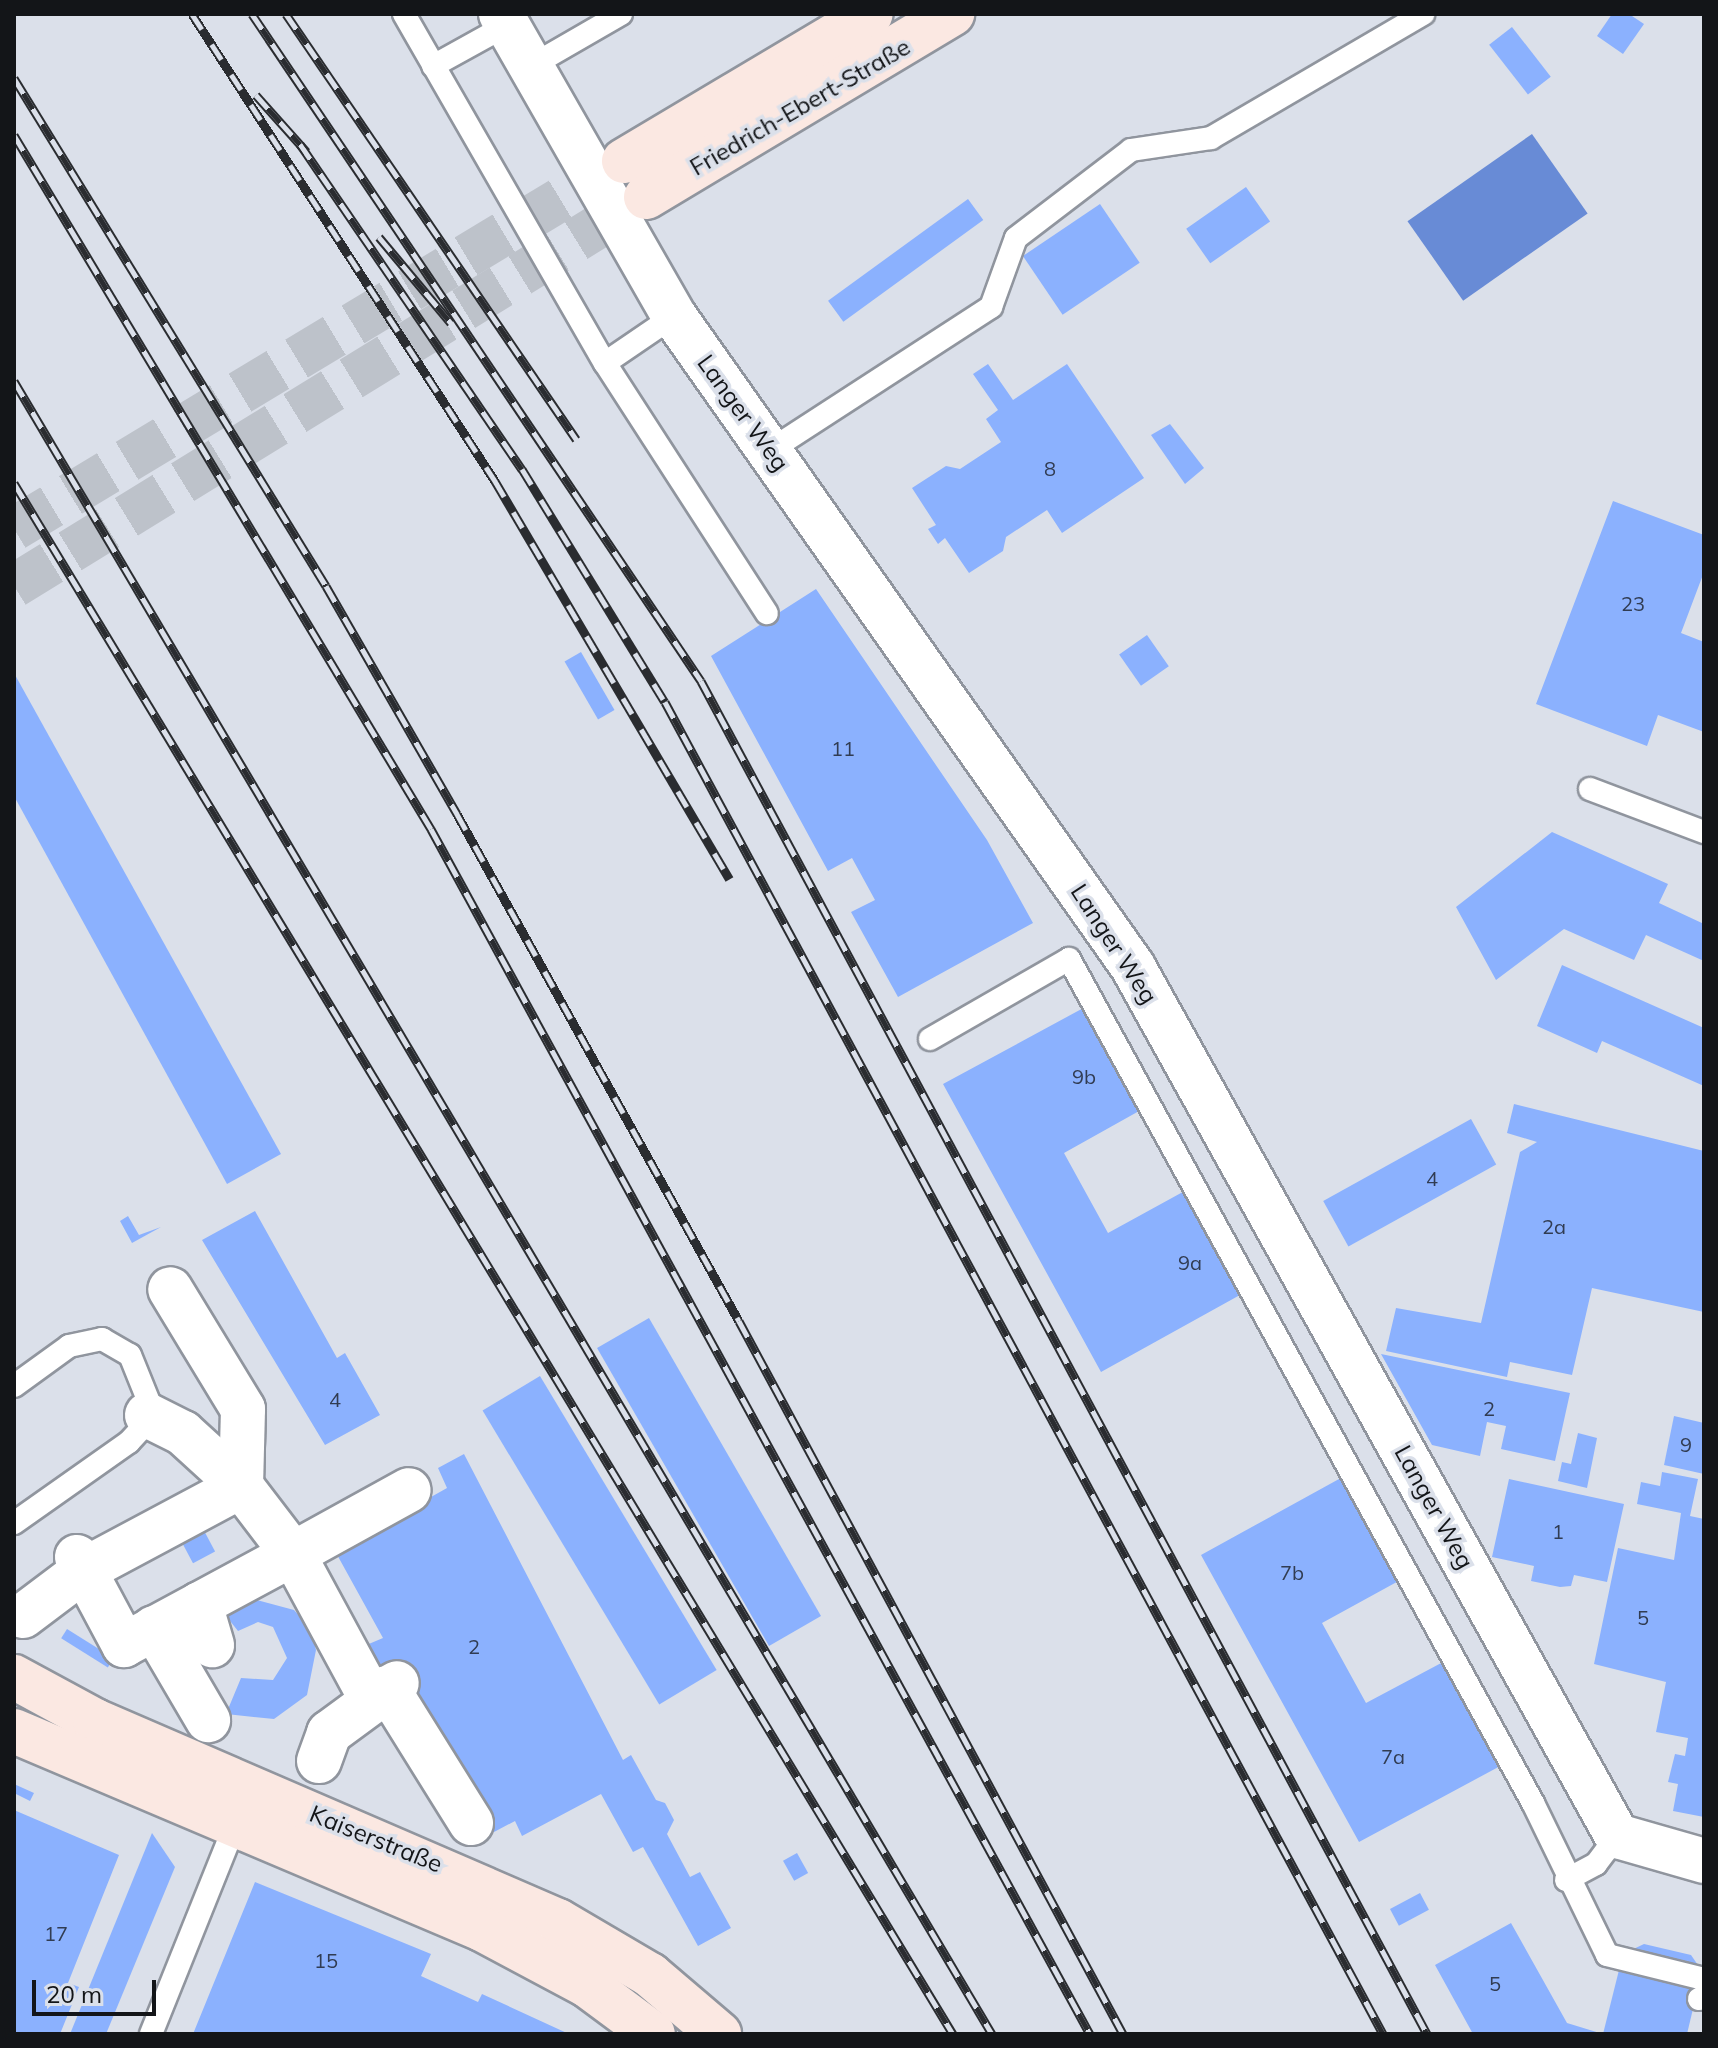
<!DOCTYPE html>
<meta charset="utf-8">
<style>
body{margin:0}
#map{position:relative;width:1718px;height:2048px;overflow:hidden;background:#dbe0ea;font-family:Mulish,sans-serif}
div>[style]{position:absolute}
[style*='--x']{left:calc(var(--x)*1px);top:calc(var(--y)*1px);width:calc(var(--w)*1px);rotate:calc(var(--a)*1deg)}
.water>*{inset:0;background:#688bd6;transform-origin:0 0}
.building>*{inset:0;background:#8bb1fe;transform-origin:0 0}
.secondary-tunnel>*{height:44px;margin-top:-22px;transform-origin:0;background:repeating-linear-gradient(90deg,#bdc2ca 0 44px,transparent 0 66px)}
.roads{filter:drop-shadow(2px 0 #90959e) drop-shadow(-2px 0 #90959e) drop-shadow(0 2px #90959e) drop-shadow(0 -2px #90959e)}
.lane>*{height:22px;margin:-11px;padding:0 11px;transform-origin:11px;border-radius:11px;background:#fff}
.street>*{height:44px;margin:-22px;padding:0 22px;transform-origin:22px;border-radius:22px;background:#fff}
.secondary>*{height:44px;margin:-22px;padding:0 22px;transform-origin:22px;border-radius:22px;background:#fbe8e2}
.rail>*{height:9px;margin-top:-4.5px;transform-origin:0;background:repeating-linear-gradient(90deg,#dbe0ea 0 18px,#2a2c30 0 36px);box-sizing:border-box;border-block:2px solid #2a2c30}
span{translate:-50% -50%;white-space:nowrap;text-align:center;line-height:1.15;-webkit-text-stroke:7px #dbe0ea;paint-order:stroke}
.number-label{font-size:20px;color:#313c52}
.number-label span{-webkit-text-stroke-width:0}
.street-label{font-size:24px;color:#131518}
.frame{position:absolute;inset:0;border:16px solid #131518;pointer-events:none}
.scale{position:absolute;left:32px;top:1980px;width:124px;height:36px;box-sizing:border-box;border:4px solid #131518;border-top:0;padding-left:10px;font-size:24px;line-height:28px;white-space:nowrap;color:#131518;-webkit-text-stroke:6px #dbe0ea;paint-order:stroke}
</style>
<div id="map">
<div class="water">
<i style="left:1532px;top:134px;width:97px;height:152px;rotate:55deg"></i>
</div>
<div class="building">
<i style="clip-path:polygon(1612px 14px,1629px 14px,1644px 24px,1623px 54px,1597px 36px)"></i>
<i style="left:1512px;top:27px;width:63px;height:29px;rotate:52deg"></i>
<i style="left:1246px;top:187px;width:42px;height:73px;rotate:55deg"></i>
<i style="left:968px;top:199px;width:26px;height:173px;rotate:54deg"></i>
<i style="left:1100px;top:204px;width:71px;height:93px;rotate:56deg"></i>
<i style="clip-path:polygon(988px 364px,1013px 400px,1067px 364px,1144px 478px,1062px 533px,1047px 510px,1006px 537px,1003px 551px,969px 573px,945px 538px,938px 544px,928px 529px,936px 525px,912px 488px,946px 466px,960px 469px,1001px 442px,986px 419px,998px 410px,973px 374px)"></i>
<i style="clip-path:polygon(1170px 424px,1204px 468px,1185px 484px,1151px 435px)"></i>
<i style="clip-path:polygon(1613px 501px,1704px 535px,1704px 572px,1681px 633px,1704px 642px,1704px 732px,1658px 715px,1647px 746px,1536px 704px)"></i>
<i style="clip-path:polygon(816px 589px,987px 840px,1033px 923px,898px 997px,851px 912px,875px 900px,852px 858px,828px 871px,711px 656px)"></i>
<i style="left:1147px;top:635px;width:38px;height:34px;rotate:55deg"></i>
<i style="left:581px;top:652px;width:67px;height:19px;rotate:60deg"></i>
<i style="clip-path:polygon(14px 673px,281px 1154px,227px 1184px,14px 796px)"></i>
<i style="clip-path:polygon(1552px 832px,1668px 884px,1659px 903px,1704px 924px,1704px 961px,1646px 935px,1634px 960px,1564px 929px,1496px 980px,1456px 907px)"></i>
<i style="clip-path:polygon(1562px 965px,1704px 1028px,1704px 1086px,1602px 1041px,1597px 1053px,1537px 1026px)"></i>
<i style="clip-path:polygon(1100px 999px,1157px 1101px,1064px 1153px,1108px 1233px,1201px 1182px,1258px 1285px,1101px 1372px,943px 1084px)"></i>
<i style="clip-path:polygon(1514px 1104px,1704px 1151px,1704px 1312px,1592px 1288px,1572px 1375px,1510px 1362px,1507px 1377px,1386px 1351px,1396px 1308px,1481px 1323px,1520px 1152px,1537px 1142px,1507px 1133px)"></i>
<i style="left:1471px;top:1119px;width:52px;height:169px;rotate:61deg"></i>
<i style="clip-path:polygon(255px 1211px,337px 1358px,345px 1353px,380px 1415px,325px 1445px,202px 1240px)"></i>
<i style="clip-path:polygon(128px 1216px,139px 1235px,161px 1227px,132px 1243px,120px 1221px)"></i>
<i style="left:649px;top:1318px;width:344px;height:60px;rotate:60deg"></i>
<i style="clip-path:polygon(1381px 1354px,1570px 1393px,1555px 1461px,1501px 1449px,1506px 1426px,1487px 1422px,1480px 1456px,1432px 1445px)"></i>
<i style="left:540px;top:1376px;width:343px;height:67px;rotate:59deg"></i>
<i style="clip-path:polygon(1674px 1416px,1704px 1423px,1704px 1474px,1664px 1465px)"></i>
<i style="clip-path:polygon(1578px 1433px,1597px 1438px,1587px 1488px,1558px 1481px,1562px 1462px,1571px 1464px)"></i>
<i style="clip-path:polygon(464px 1454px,623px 1760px,631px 1755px,656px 1800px,665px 1803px,674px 1820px,667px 1834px,690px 1877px,700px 1872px,731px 1928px,698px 1946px,643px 1847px,633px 1852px,601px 1794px,522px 1836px,515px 1821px,494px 1832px,453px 1762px,405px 1736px,364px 1646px,383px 1638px,335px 1551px,447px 1488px,438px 1468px)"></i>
<i style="clip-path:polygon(1359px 1468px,1415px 1572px,1322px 1623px,1366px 1703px,1460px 1653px,1517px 1757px,1359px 1842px,1201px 1555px)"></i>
<i style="clip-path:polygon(1662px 1472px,1698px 1479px,1690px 1516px,1704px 1519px,1704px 1817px,1673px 1811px,1678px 1784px,1668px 1782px,1675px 1754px,1685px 1756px,1688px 1738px,1656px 1732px,1666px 1682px,1594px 1664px,1618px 1548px,1674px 1560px,1681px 1513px,1637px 1504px,1641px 1482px,1660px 1486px)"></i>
<i style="clip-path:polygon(1509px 1479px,1624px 1504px,1607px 1582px,1574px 1575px,1571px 1586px,1560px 1587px,1531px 1581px,1534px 1566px,1492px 1557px)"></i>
<i style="left:201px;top:1525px;width:30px;height:25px;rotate:62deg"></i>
<i style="clip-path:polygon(246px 1597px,294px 1610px,311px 1629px,316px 1650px,307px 1695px,274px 1719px,226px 1714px,241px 1678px,273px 1680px,287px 1658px,273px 1627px,258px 1622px,238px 1631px,219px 1607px)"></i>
<i style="left:67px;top:1629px;width:55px;height:11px;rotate:32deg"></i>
<i style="clip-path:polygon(14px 1784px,34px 1793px,30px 1801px,14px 1793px)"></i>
<i style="clip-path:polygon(14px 1810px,119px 1855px,68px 1983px,79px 1987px,60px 2034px,14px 2034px)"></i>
<i style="clip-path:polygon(152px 1833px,175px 1867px,106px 2034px,70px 2034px)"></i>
<i style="left:797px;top:1853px;width:23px;height:16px;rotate:61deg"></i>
<i style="clip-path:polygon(255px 1882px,431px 1954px,421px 1976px,478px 2002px,482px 1994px,569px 2034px,193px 2034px)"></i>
<i style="left:1420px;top:1893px;width:19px;height:34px;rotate:62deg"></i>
<i style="clip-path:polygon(1511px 1923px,1567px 2023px,1603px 2034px,1473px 2034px,1435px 1965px)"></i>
<i style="clip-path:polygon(1644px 1944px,1691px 1955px,1702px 1971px,1687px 2034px,1603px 2034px,1623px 1954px)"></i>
</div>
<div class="secondary-tunnel">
<i style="--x:14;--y:529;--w:712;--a:-31.1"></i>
<i style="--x:14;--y:586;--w:742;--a:-31.61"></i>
</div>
<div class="roads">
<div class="lane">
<i style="--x:404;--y:14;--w:403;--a:60.1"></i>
<i style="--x:605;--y:363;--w:298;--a:57.1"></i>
<i style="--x:433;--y:66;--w:85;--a:-29"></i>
<i style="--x:531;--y:66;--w:104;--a:-30"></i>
<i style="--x:605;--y:363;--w:83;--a:-34.3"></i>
<i style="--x:769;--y:451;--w:265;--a:-33"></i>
<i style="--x:991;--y:307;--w:73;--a:-70.1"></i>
<i style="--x:1016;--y:238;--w:145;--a:-37.4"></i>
<i style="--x:1131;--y:150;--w:81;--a:-8.5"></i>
<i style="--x:1211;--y:138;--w:246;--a:-30.3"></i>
<i style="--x:1590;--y:789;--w:122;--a:20.7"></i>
<i style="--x:930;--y:1039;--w:160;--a:-29.9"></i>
<i style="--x:1069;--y:959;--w:963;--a:61.2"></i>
<i style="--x:1533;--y:1803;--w:169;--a:64"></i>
<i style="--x:1607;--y:1955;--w:100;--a:13.9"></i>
<i style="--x:14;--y:1386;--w:68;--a:-36"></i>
<i style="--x:69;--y:1346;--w:34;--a:-12"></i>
<i style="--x:102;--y:1339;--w:32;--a:30"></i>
<i style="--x:130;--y:1355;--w:51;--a:68"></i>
<i style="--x:149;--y:1402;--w:28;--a:107"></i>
<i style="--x:141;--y:1429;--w:18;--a:133"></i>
<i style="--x:129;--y:1442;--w:141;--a:144.8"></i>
<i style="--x:1566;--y:1880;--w:34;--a:-28"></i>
<i style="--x:1596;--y:1864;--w:35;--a:-53"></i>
<i style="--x:1699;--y:1999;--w:6;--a:-31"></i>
<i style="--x:151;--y:2034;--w:231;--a:-68.1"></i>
</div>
<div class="street">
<i style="--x:501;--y:14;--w:348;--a:60.2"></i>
<i style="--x:674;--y:316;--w:797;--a:54.81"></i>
<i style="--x:1133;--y:967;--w:995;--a:60.88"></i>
<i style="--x:1617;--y:1836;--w:91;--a:16"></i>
<i style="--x:147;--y:1415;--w:40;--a:26.6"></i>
<i style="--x:183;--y:1433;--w:79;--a:42.4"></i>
<i style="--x:241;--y:1486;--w:86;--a:52.6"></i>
<i style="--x:293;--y:1554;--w:132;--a:-28.9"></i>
<i style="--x:77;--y:1557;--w:100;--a:61.9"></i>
<i style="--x:124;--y:1645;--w:192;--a:-28.3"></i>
<i style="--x:293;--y:1554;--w:164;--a:61.6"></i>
<i style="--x:23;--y:1616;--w:76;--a:-37"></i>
<i style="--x:84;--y:1570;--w:178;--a:-28.1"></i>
<i style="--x:241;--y:1486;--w:77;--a:-88.5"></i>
<i style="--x:243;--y:1409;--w:140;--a:-121.3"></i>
<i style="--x:154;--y:1628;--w:107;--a:59.6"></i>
<i style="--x:198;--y:1632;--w:28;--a:-86"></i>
<i style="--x:200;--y:1604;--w:43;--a:73.7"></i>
<i style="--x:387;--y:1688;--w:159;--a:58.1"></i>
<i style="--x:319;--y:1761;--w:30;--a:-70"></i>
<i style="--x:329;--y:1733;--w:84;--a:-36.3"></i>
</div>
<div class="secondary">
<i style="--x:624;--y:161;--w:287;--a:-30.8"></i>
<i style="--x:646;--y:197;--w:357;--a:-30.9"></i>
<i style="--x:14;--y:1677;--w:92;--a:28.5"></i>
<i style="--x:95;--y:1721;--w:504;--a:23.36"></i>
<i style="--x:558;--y:1921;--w:107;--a:30.4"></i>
<i style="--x:650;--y:1975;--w:91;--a:40.5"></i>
<i style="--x:14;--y:1731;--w:508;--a:22.93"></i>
<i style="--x:482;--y:1929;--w:119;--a:28.1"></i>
<i style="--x:587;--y:1985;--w:82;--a:36.6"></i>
</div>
</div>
<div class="rail">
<i style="--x:192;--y:14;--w:557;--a:57.02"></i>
<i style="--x:495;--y:481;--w:462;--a:59.5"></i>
<i style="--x:252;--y:14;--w:804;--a:56.05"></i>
<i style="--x:701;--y:681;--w:1535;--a:61.78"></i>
<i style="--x:286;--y:14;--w:515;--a:55.69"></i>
<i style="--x:14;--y:78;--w:596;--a:58.44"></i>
<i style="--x:326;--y:586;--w:263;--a:60.1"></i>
<i style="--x:457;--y:814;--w:580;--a:60.92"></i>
<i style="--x:739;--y:1321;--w:810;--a:61.69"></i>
<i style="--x:256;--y:95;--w:76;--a:48.2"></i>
<i style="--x:14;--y:135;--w:810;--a:59"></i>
<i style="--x:431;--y:829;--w:1373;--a:61.33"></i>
<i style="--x:300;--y:144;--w:394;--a:55.7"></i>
<i style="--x:522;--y:469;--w:273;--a:58.5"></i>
<i style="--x:665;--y:702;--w:1513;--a:61.67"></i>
<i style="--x:379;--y:237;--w:112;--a:50.1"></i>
<i style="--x:14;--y:381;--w:1921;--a:59.39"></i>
<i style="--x:14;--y:483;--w:1813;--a:58.81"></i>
</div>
<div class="number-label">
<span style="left:1050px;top:468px">8</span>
<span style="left:1633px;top:603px">23</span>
<span style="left:843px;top:748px">11</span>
<span style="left:1084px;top:1076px">9b</span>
<span style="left:1432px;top:1178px">4</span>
<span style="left:1554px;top:1226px">2a</span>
<span style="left:1190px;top:1262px">9a</span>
<span style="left:335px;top:1399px">4</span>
<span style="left:1489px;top:1408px">2</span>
<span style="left:1686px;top:1444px">9</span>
<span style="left:1558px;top:1531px">1</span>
<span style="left:1292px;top:1572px">7b</span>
<span style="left:1643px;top:1617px">5</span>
<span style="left:474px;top:1646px">2</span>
<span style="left:1393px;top:1756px">7a</span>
<span style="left:56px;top:1933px">17</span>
<span style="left:326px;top:1960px">15</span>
<span style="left:1495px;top:1983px">5</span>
</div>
<div class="street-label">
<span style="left:800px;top:107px;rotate:-30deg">Friedrich-Ebert-Straße</span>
<span style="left:743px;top:413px;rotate:54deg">Langer Weg</span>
<span style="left:1114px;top:944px;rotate:57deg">Langer Weg</span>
<span style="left:1434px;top:1507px;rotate:61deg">Langer Weg</span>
<span style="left:376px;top:1839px;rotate:22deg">Kaiserstraße</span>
</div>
<div class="frame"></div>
<div class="scale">20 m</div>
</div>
